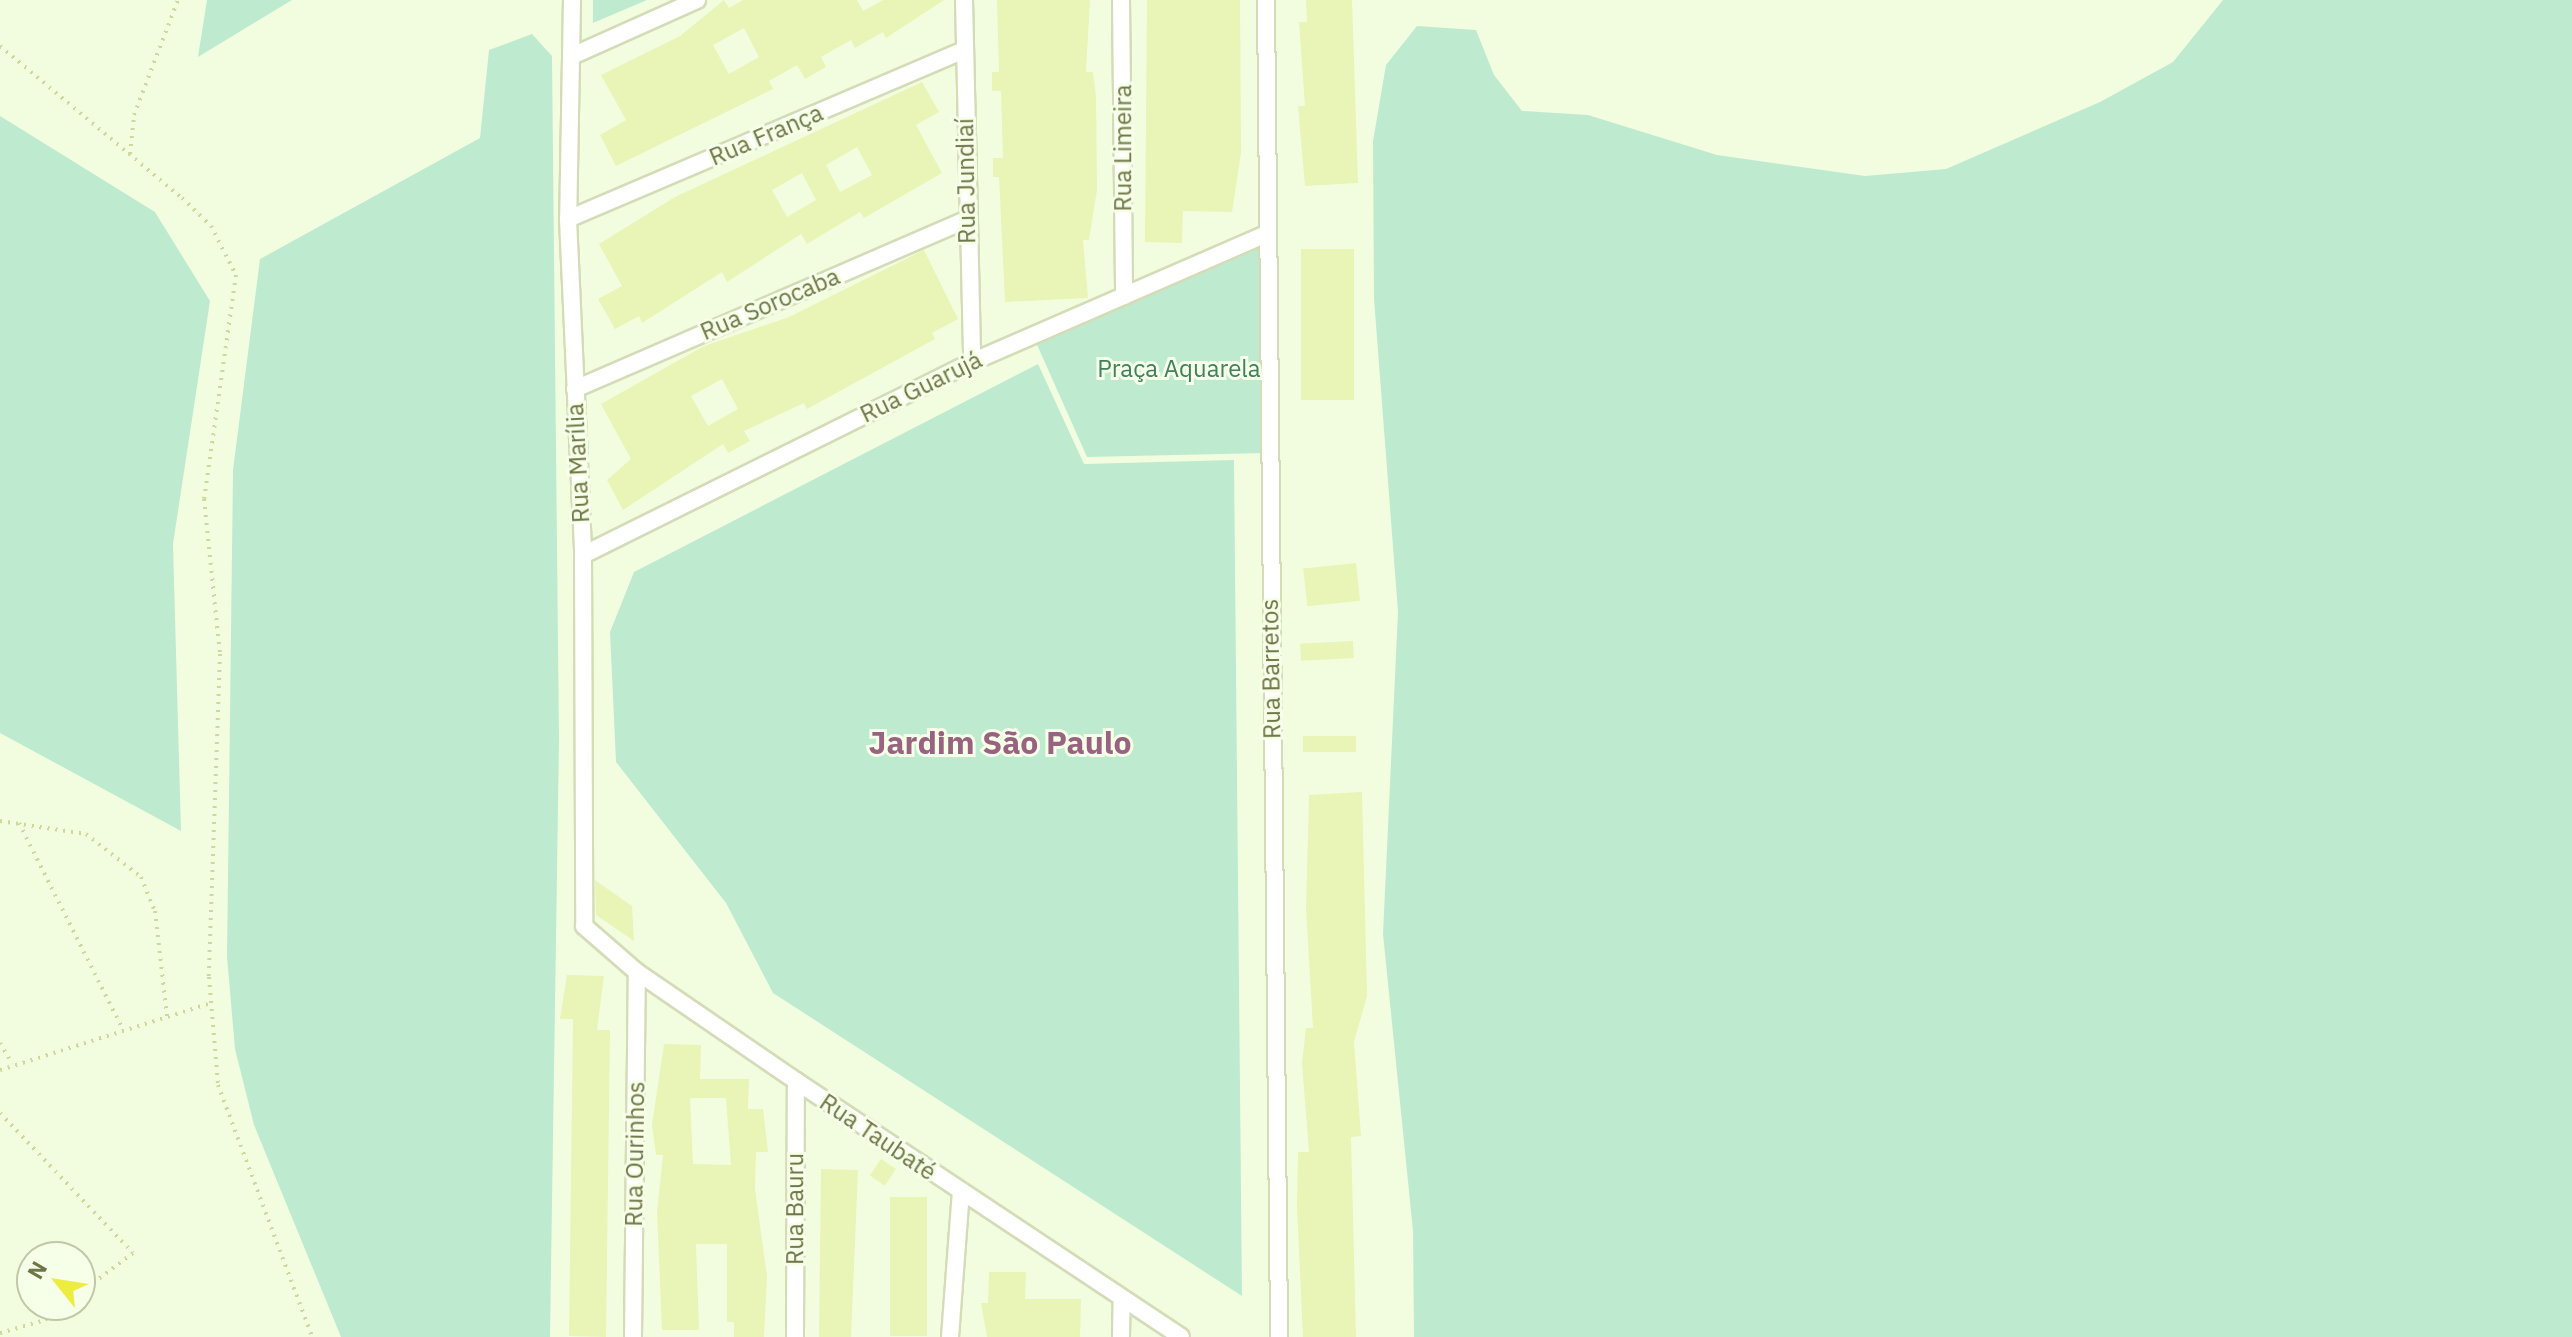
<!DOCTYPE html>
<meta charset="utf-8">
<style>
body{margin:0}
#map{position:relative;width:2572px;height:1337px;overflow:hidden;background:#f2fde0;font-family:"IBM Plex Sans",sans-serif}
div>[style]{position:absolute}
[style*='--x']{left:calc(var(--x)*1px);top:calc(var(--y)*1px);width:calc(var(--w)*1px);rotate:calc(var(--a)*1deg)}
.green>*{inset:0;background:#beebcf}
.building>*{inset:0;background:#e9f4b7;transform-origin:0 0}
.path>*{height:4px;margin-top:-2px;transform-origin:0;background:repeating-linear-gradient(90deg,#ced89a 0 2px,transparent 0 8px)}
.roads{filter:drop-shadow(2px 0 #d4dcb7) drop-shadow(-2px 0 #d4dcb7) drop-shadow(0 2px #d4dcb7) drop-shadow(0 -2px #d4dcb7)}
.street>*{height:16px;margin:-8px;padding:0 8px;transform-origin:8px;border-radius:8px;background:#fff}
span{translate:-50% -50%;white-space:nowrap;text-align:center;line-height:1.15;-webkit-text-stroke:6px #f6ffe7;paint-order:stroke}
.street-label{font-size:24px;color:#6f7547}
.park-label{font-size:24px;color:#408160}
.district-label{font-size:32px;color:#996281;font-weight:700}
.north{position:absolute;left:16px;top:1241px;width:80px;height:80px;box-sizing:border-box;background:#f6ffe7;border:2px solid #c0c8a7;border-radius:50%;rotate:300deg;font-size:22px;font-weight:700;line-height:32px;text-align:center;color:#6f7547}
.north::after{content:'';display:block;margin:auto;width:28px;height:36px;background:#edec40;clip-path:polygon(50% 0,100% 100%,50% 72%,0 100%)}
</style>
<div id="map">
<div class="green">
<i style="clip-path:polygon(207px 0,292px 0,198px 57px)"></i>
<i style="clip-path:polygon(593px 0,647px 0,593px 23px)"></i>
<i style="clip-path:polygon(2223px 0,2572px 0,2572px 1337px,1414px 1337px,1413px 1231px,1383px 934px,1398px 612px,1374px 299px,1373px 141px,1386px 65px,1417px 26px,1476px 30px,1494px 75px,1522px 111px,1588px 115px,1717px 155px,1865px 176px,1946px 169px,2100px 102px,2173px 62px)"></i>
<i style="clip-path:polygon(532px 34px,552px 56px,559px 740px,550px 1337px,341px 1337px,254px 1125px,235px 1049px,227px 957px,233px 470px,260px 259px,480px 138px,489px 50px)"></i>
<i style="clip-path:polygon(0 116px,155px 212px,210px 301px,173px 544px,181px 831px,0 733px)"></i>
<i style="clip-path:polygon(1264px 238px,1265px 453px,1087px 457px,1034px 338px)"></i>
<i style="clip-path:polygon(1038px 364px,1084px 464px,1234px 460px,1242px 1296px,773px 993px,726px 903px,616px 762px,610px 632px,634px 572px)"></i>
</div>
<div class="building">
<i style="clip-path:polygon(evenodd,724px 0,729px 8px,743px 0,857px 0,863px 11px,883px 0,944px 0,886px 38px,883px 32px,855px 48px,851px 40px,821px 57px,826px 67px,805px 79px,797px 65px,769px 81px,773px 89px,616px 166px,600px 135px,626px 120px,601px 75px,680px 36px,724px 0,744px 28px,759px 57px,729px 74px,713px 45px,744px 28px)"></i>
<i style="clip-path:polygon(997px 0,1090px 0,1086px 72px,1093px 72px,1096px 97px,1097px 190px,1089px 240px,1083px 240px,1088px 298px,1005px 302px,999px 177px,993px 177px,993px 158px,1003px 158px,1001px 91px,992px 91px,992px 72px,999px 72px)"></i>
<i style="clip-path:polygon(1147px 0,1240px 0,1241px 153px,1232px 212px,1183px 211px,1182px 243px,1145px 242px)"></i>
<i style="clip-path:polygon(1306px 0,1352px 0,1358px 183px,1305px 186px,1298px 106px,1305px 106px,1299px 22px,1307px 22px)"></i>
<i style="clip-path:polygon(evenodd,922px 82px,939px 112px,916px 125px,942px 173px,864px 218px,860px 212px,807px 244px,801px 234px,727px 282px,722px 272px,642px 323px,639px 316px,615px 329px,598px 299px,622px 286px,599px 244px,675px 197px,922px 82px,857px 147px,872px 175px,840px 192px,826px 165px,857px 147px,922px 82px,802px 173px,816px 200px,787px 217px,772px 190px,802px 173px)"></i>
<i style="left:1354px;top:249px;width:151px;height:53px;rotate:90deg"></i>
<i style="clip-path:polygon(evenodd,924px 250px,958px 319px,932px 333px,935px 339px,807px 409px,804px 403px,744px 431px,750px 441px,728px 453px,723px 444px,623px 510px,607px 480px,631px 459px,601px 404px,704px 346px,789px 317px,924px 250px,722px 379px,738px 409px,708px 426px,691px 396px,722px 379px)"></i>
<i style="left:1356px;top:563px;width:38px;height:53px;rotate:84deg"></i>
<i style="left:1353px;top:641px;width:17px;height:53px;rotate:87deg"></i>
<i style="left:1356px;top:736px;width:16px;height:53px;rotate:90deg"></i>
<i style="clip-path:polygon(1362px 792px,1367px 996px,1354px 1042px,1361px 1136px,1351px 1137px,1356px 1337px,1303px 1337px,1297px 1207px,1298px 1152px,1309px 1152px,1302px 1063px,1306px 1028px,1313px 1028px,1306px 909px,1309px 795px)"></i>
<i style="clip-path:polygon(595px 880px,632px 906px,634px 941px,596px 915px)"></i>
<i style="clip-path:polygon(567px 975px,604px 976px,597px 1030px,610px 1030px,606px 1337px,569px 1336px,573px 1019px,560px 1019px)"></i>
<i style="clip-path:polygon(evenodd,664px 1044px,701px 1045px,700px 1079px,749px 1079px,748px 1109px,763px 1109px,768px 1152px,756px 1152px,755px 1189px,767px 1276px,764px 1337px,734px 1337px,734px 1322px,727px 1322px,727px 1244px,696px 1244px,699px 1330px,662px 1330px,657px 1212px,663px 1155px,656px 1155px,652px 1125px,664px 1044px,690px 1098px,726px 1098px,731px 1165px,693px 1164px,690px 1098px)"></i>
<i style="left:881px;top:1159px;width:18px;height:20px;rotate:34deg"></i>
<i style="clip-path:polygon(821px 1169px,858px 1170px,851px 1337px,819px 1337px)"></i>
<i style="left:890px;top:1197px;width:37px;height:139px"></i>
<i style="clip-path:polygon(989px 1272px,1026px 1272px,1025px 1299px,1081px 1299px,1080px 1337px,987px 1337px,981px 1303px,988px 1303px)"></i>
</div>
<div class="path">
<i style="--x:0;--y:46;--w:237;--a:39.9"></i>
<i style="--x:182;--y:198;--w:40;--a:44"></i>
<i style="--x:211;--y:226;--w:55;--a:63"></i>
<i style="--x:236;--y:275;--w:226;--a:98.1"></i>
<i style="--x:204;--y:499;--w:156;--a:84.1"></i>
<i style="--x:220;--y:654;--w:323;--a:92"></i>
<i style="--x:209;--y:977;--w:108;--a:85.2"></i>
<i style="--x:218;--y:1085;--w:269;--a:69.5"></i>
<i style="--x:130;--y:154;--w:39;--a:-84"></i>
<i style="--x:134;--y:115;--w:123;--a:-69.1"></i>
<i style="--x:0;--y:821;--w:87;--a:8.6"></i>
<i style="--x:86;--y:834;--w:70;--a:38"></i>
<i style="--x:141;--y:877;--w:37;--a:68"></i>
<i style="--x:155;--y:911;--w:107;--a:83.5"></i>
<i style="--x:19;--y:823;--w:232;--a:63.3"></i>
<i style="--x:0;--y:1043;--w:24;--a:60"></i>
<i style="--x:0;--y:1070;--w:221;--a:-17.6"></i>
<i style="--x:0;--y:1113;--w:193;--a:46.5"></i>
<i style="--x:133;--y:1253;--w:66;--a:143"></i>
<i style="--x:0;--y:1333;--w:47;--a:-16.1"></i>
<i style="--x:45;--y:1320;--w:25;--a:-37"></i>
</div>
<div class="roads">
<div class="street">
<i style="--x:572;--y:0;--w:219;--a:91"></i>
<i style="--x:568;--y:219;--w:336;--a:87.4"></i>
<i style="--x:583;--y:555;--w:371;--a:89.8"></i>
<i style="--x:584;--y:926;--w:70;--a:41"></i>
<i style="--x:637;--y:972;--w:193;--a:34.4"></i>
<i style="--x:796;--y:1081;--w:462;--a:33.6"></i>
<i style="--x:964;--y:0;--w:362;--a:88.7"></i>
<i style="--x:1121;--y:0;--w:296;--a:89.4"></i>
<i style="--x:1266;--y:0;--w:1337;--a:89.44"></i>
<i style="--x:572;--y:56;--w:137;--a:-24.1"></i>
<i style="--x:568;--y:219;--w:431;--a:-23.1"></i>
<i style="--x:575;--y:389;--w:426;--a:-23.4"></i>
<i style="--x:583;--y:555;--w:434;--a:-26.4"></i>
<i style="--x:972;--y:362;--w:322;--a:-23.5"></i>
<i style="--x:633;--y:1337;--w:365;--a:-89.4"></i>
<i style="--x:795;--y:1337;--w:256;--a:-89.8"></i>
<i style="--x:950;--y:1337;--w:145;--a:-85.7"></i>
<i style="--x:1121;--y:1337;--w:39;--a:-89"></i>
</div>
</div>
<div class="street-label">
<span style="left:766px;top:135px;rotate:-23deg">Rua França</span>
<span style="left:1123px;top:148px;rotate:-90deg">Rua Limeira</span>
<span style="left:966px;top:181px;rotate:-91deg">Rua Jundiaí</span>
<span style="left:770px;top:304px;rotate:-23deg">Rua Sorocaba</span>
<span style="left:921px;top:387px;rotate:-26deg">Rua Guarujá</span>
<span style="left:578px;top:463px;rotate:-93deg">Rua Marília</span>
<span style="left:1271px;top:669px;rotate:-91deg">Rua Barretos</span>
<span style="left:878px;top:1137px;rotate:34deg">Rua Taubaté</span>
<span style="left:635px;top:1154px;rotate:-89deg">Rua Ourinhos</span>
<span style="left:795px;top:1209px;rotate:-90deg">Rua Bauru</span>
</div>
<div class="park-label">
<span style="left:1179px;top:369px">Praça Aquarela</span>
</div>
<div class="district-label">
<span style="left:1000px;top:742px">Jardim São Paulo</span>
</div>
<div class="north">N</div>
</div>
